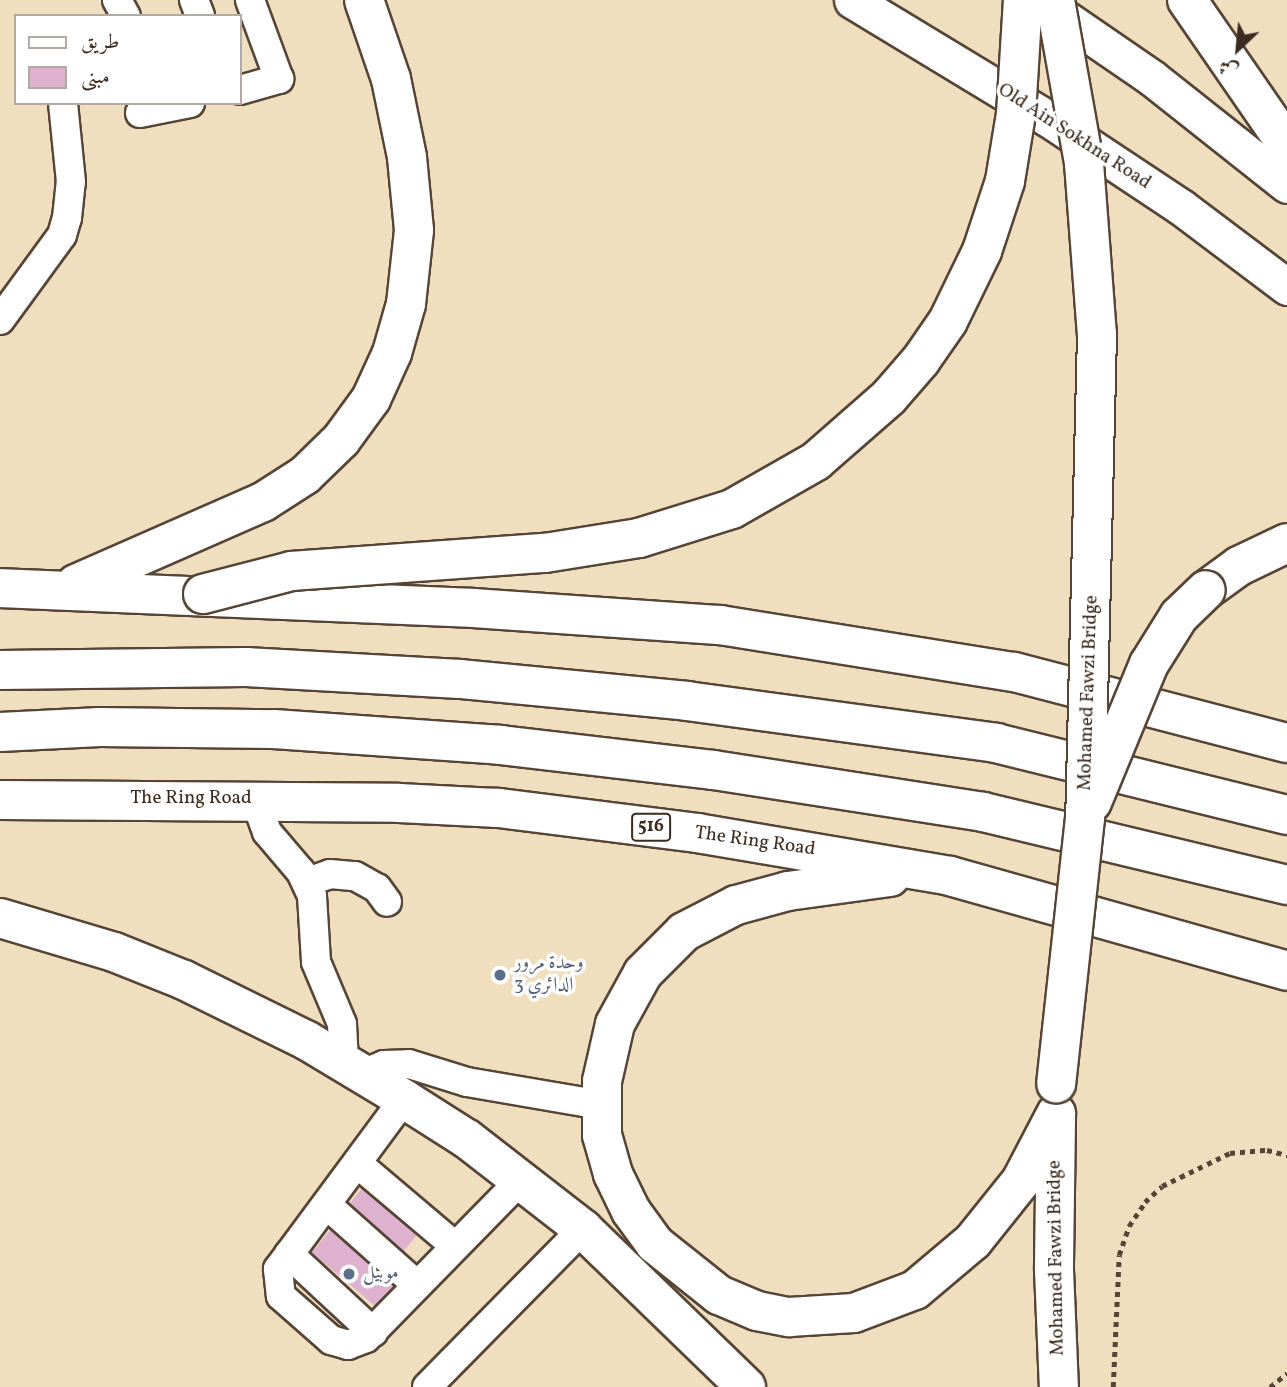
<!DOCTYPE html>
<meta charset="utf-8">
<style>
body{margin:0}
#map{position:relative;width:1287px;height:1387px;overflow:hidden;background:#efdfbf;font-family:Vollkorn,Amiri,serif}
div>[style]{position:absolute}
[style*='--x']{left:calc(var(--x)*1px);top:calc(var(--y)*1px);width:calc(var(--w)*1px);rotate:calc(var(--a)*1deg)}
.building>*{inset:0;background:#deb2cf;transform-origin:0 0}
.path>*{height:4.5px;margin-top:-2.25px;transform-origin:0;background:repeating-linear-gradient(90deg,#564536 0 5px,transparent 0 10px)}
.roads{filter:drop-shadow(2px 0 #564536) drop-shadow(-2px 0 #564536) drop-shadow(0 2px #564536) drop-shadow(0 -2px #564536)}
.minor>*{height:28px;margin:-14px;padding:0 14px;transform-origin:14px;border-radius:14px;background:#fff}
.major>*{height:35px;margin:-17.5px;padding:0 17.5px;transform-origin:17.5px;border-radius:17.5px;background:#fff}
.highway>*{height:38px;margin:-19px;padding:0 19px;transform-origin:19px;border-radius:19px;background:#fff}
.bridges{filter:drop-shadow(2px 0 #564536) drop-shadow(-2px 0 #564536) drop-shadow(0 2px #564536) drop-shadow(0 -2px #564536)}
.highway-bridge>*{height:38px;margin:-19px;padding:0 19px;transform-origin:19px;border-radius:19px;background:#fff}
.dots>*{width:19px;height:19px;translate:-50% -50%;box-sizing:border-box;border:4px solid #fff;border-radius:50%}
span{translate:-50% -50%;white-space:nowrap;text-align:center;line-height:1.15;-webkit-text-stroke:7px #fff;paint-order:stroke}
.shield-label span{padding:2px 5px;background:#fff;border:2px solid;border-radius:5px;-webkit-text-stroke-width:0}
.shield-label{font-size:18px;color:#3b2a1e;font-weight:700}
.street-label{font-size:19px;color:#3b2a1e}
.service-label{font-size:19px;color:#4e5e75}
.left{translate:0 -50%;text-align:left}
.legend{position:absolute;left:14px;top:14px;width:228px;height:91px;box-sizing:border-box;background:#fff;border:2px solid #b1aaa5;margin:0;padding:9px 12px;list-style:none;font-size:21px;color:#3b2a1e}
.legend li{display:flex;align-items:center;gap:14px;height:35px}
.legend b{width:35px;border:2px solid #b1aaa5}
.north{position:absolute;left:1203px;top:14px;width:70px;height:70px;-webkit-text-stroke:5px #fff;paint-order:stroke;rotate:206deg;font-size:19px;font-weight:700;line-height:28px;text-align:center;color:#3b2a1e}
.north::after{content:'';display:block;margin:auto;width:24px;height:32px;background:#3b2a1e;clip-path:polygon(50% 0,100% 100%,50% 72%,0 100%)}
</style>
<div id="map">
<div class="building">
<i style="left:363px;top:1187px;width:72px;height:30px;rotate:39deg"></i>
<i style="left:332px;top:1228px;width:85px;height:32px;rotate:40deg"></i>
</div>
<div class="path">
<i style="--x:1113;--y:1387;--w:132;--a:-87.4"></i>
<i style="--x:1119;--y:1255;--w:31;--a:-71"></i>
<i style="--x:1129;--y:1226;--w:29;--a:-56"></i>
<i style="--x:1145;--y:1202;--w:23;--a:-43"></i>
<i style="--x:1162;--y:1186;--w:76;--a:-25.9"></i>
<i style="--x:1230;--y:1153;--w:37;--a:-5"></i>
<i style="--x:1267;--y:1150;--w:21;--a:14"></i>
<i style="--x:1270;--y:1387;--w:22;--a:-39"></i>
</div>
<div class="roads">
<div class="minor">
<i style="--x:117;--y:0;--w:18;--a:61"></i>
<i style="--x:194;--y:0;--w:17;--a:69"></i>
<i style="--x:240;--y:90;--w:41;--a:-15.8"></i>
<i style="--x:279;--y:79;--w:84;--a:-110.2"></i>
<i style="--x:140;--y:113;--w:51;--a:-11.3"></i>
<i style="--x:0;--y:320;--w:105;--a:-53.9"></i>
<i style="--x:62;--y:235;--w:18;--a:-74"></i>
<i style="--x:67;--y:218;--w:36;--a:-84"></i>
<i style="--x:71;--y:182;--w:79;--a:-95.8"></i>
<i style="--x:255;--y:799;--w:35;--a:70"></i>
<i style="--x:267;--y:832;--w:52;--a:49.6"></i>
<i style="--x:301;--y:872;--w:26;--a:65"></i>
<i style="--x:312;--y:896;--w:66;--a:86.5"></i>
<i style="--x:316;--y:962;--w:67;--a:67.2"></i>
<i style="--x:342;--y:1024;--w:39;--a:87"></i>
<i style="--x:307;--y:882;--w:24;--a:-19"></i>
<i style="--x:330;--y:874;--w:25;--a:5"></i>
<i style="--x:355;--y:876;--w:25;--a:29"></i>
<i style="--x:377;--y:888;--w:17;--a:54"></i>
<i style="--x:362;--y:1074;--w:24;--a:-22"></i>
<i style="--x:384;--y:1065;--w:25;--a:-2"></i>
<i style="--x:409;--y:1064;--w:61;--a:17.2"></i>
<i style="--x:467;--y:1082;--w:137;--a:9.7"></i>
<i style="--x:404;--y:1099;--w:212;--a:126.5"></i>
<i style="--x:278;--y:1269;--w:27;--a:84"></i>
<i style="--x:281;--y:1296;--w:67;--a:41.3"></i>
<i style="--x:331;--y:1340;--w:18;--a:16"></i>
<i style="--x:348;--y:1345;--w:19;--a:-21"></i>
<i style="--x:366;--y:1338;--w:220;--a:-45.6"></i>
<i style="--x:358;--y:1164;--w:126;--a:40.2"></i>
<i style="--x:327;--y:1205;--w:120;--a:41.6"></i>
<i style="--x:289;--y:1254;--w:115;--a:42.9"></i>
<i style="--x:427;--y:1387;--w:222;--a:-45.4"></i>
</div>
<div class="major">
<i style="--x:852;--y:0;--w:228;--a:31.2"></i>
<i style="--x:1047;--y:118;--w:161;--a:33.6"></i>
<i style="--x:1181;--y:207;--w:133;--a:37"></i>
<i style="--x:1040;--y:1;--w:136;--a:34.5"></i>
<i style="--x:1152;--y:78;--w:172;--a:38.4"></i>
</div>
<div class="highway">
<i style="--x:1187;--y:0;--w:176;--a:55.4"></i>
<i style="--x:76;--y:584;--w:204;--a:-23.7"></i>
<i style="--x:263;--y:502;--w:50;--a:-32.7"></i>
<i style="--x:305;--y:475;--w:50;--a:-44.2"></i>
<i style="--x:341;--y:440;--w:51;--a:-53.8"></i>
<i style="--x:371;--y:399;--w:51;--a:-65.5"></i>
<i style="--x:392;--y:353;--w:51;--a:-74.1"></i>
<i style="--x:406;--y:304;--w:74;--a:-83.8"></i>
<i style="--x:414;--y:230;--w:73;--a:-95.5"></i>
<i style="--x:407;--y:157;--w:80;--a:-101.6"></i>
<i style="--x:391;--y:79;--w:83;--a:-108.9"></i>
<i style="--x:0;--y:588;--w:474;--a:2.4"></i>
<i style="--x:474;--y:608;--w:247;--a:4"></i>
<i style="--x:720;--y:625;--w:298;--a:9.1"></i>
<i style="--x:1014;--y:672;--w:282;--a:14.6"></i>
<i style="--x:1206;--y:590;--w:41;--a:-36"></i>
<i style="--x:1239;--y:566;--w:53;--a:-25.6"></i>
<i style="--x:0;--y:670;--w:246;--a:-0.7"></i>
<i style="--x:246;--y:667;--w:214;--a:3.2"></i>
<i style="--x:460;--y:679;--w:228;--a:5.5"></i>
<i style="--x:687;--y:701;--w:312;--a:7.7"></i>
<i style="--x:996;--y:743;--w:300;--a:13.9"></i>
<i style="--x:0;--y:732;--w:100;--a:-2.9"></i>
<i style="--x:100;--y:727;--w:174;--a:0.7"></i>
<i style="--x:274;--y:729;--w:228;--a:4"></i>
<i style="--x:501;--y:745;--w:213;--a:6.7"></i>
<i style="--x:713;--y:770;--w:273;--a:8.8"></i>
<i style="--x:983;--y:812;--w:313;--a:13.5"></i>
<i style="--x:0;--y:800;--w:399;--a:0.4"></i>
<i style="--x:399;--y:803;--w:100;--a:2.9"></i>
<i style="--x:499;--y:808;--w:200;--a:7.2"></i>
<i style="--x:697;--y:833;--w:257;--a:9.6"></i>
<i style="--x:950;--y:876;--w:350;--a:15.7"></i>
<i style="--x:890;--y:877;--w:103;--a:172.2"></i>
<i style="--x:788;--y:891;--w:54;--a:164.9"></i>
<i style="--x:736;--y:905;--w:59;--a:152.6"></i>
<i style="--x:684;--y:932;--w:58;--a:135"></i>
<i style="--x:643;--y:973;--w:58;--a:118.8"></i>
<i style="--x:615;--y:1024;--w:58;--a:102.8"></i>
<i style="--x:602;--y:1081;--w:54;--a:90"></i>
<i style="--x:602;--y:1135;--w:41;--a:74.2"></i>
<i style="--x:613;--y:1174;--w:41;--a:64.1"></i>
<i style="--x:631;--y:1211;--w:41;--a:54"></i>
<i style="--x:655;--y:1244;--w:82;--a:38.6"></i>
<i style="--x:719;--y:1295;--w:41;--a:22.8"></i>
<i style="--x:757;--y:1311;--w:33;--a:11"></i>
<i style="--x:789;--y:1317;--w:65;--a:-3.5"></i>
<i style="--x:854;--y:1313;--w:65;--a:-20.7"></i>
<i style="--x:915;--y:1290;--w:76;--a:-40.2"></i>
<i style="--x:973;--y:1241;--w:77;--a:-51.3"></i>
<i style="--x:1021;--y:1181;--w:76;--a:-62.4"></i>
<i style="--x:0;--y:918;--w:119;--a:16.6"></i>
<i style="--x:114;--y:952;--w:75;--a:21.8"></i>
<i style="--x:184;--y:980;--w:136;--a:26.2"></i>
<i style="--x:306;--y:1040;--w:114;--a:31"></i>
<i style="--x:404;--y:1099;--w:75;--a:32.4"></i>
<i style="--x:467;--y:1139;--w:147;--a:37.8"></i>
<i style="--x:583;--y:1229;--w:227;--a:44.1"></i>
<i style="--x:1056;--y:1120;--w:150;--a:90.8"></i>
<i style="--x:1054;--y:1270;--w:117;--a:87.6"></i>
</div>
</div>
<div class="bridges">
<div class="highway-bridge">
<i style="--x:1055;--y:0;--w:166;--a:79.9"></i>
<i style="--x:1084;--y:163;--w:171;--a:85.7"></i>
<i style="--x:1097;--y:334;--w:484;--a:91.4"></i>
<i style="--x:1085;--y:818;--w:267;--a:96.2"></i>
<i style="--x:203;--y:594;--w:91;--a:-14.6"></i>
<i style="--x:291;--y:571;--w:255;--a:-4.1"></i>
<i style="--x:545;--y:553;--w:95;--a:-9.1"></i>
<i style="--x:639;--y:538;--w:97;--a:-17.3"></i>
<i style="--x:732;--y:509;--w:97;--a:-29.7"></i>
<i style="--x:816;--y:461;--w:97;--a:-41.2"></i>
<i style="--x:889;--y:397;--w:49;--a:-49.1"></i>
<i style="--x:921;--y:360;--w:47;--a:-55.3"></i>
<i style="--x:948;--y:321;--w:78;--a:-64.1"></i>
<i style="--x:982;--y:251;--w:74;--a:-71.8"></i>
<i style="--x:1005;--y:181;--w:68;--a:-80.7"></i>
<i style="--x:1016;--y:114;--w:114;--a:-86.5"></i>
<i style="--x:1092;--y:802;--w:149;--a:-67.6"></i>
<i style="--x:1149;--y:664;--w:57;--a:-58"></i>
<i style="--x:1179;--y:616;--w:37;--a:-44"></i>
</div>
</div>
<div class="dots">
<i style="left:500px;top:975px;background:#5c6f8a"></i>
<i style="left:349px;top:1274px;background:#5c6f8a"></i>
</div>
<div class="shield-label">
<span style="left:651px;top:827px">516</span>
</div>
<div class="street-label">
<span style="left:1074px;top:137px;rotate:33deg">Old Ain Sokhna Road</span>
<span style="left:1089px;top:693px;rotate:-88deg">Mohamed Fawzi Bridge</span>
<span style="left:191px;top:799px">The Ring Road</span>
<span style="left:755px;top:842px;rotate:8deg">The Ring Road</span>
<span style="left:1057px;top:1258px;rotate:-91deg">Mohamed Fawzi Bridge</span>
</div>
<div class="service-label">
<span class="left" style="left:514px;top:975px">وحدة مرور<br>الدائري 3</span>
<span class="left" style="left:363px;top:1274px">موبيل</span>
</div>
<ul class="legend">
<li><b style="height:9px;background:#fff"></b>طريق</li>
<li><b style="height:19px;background:#deb2cf"></b>مبنى</li>
</ul>
<div class="north">ش</div>
</div>
